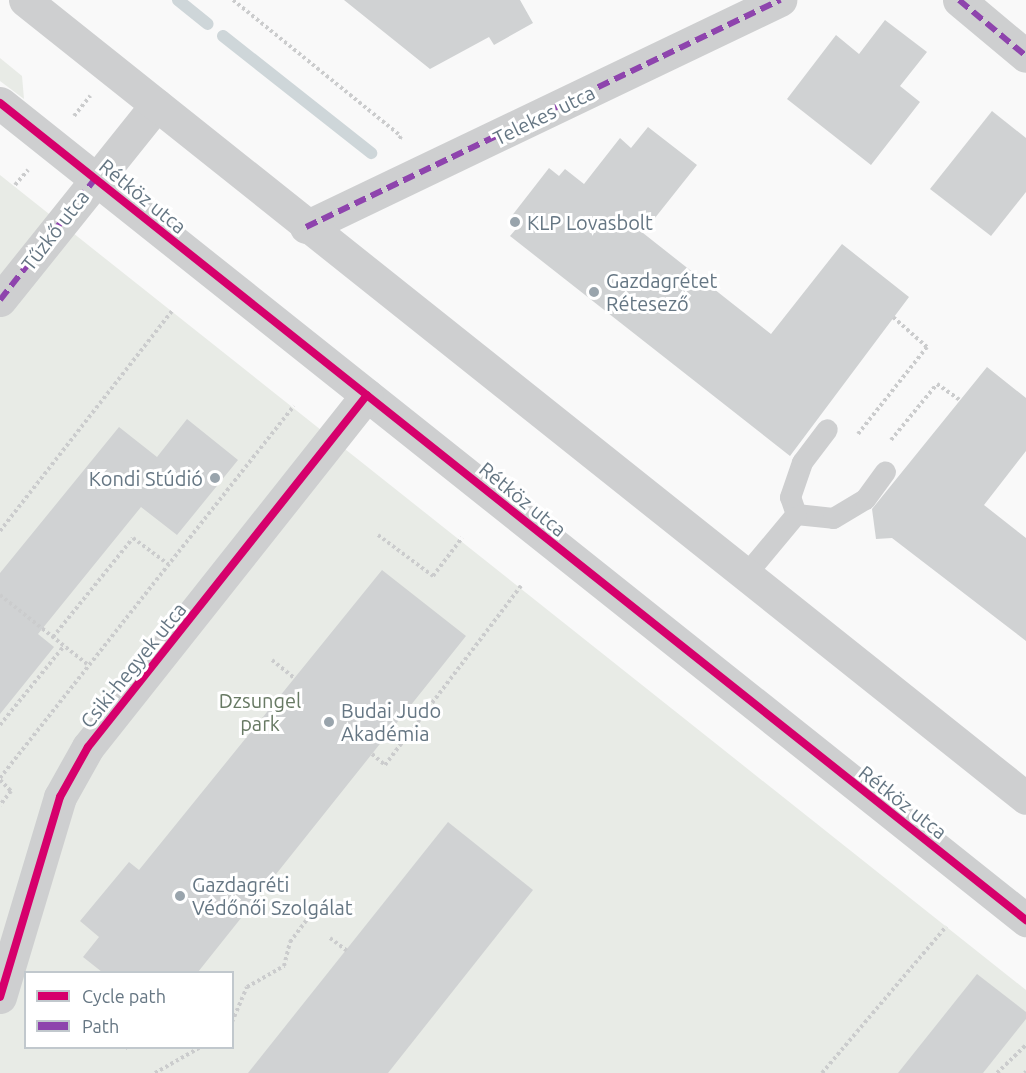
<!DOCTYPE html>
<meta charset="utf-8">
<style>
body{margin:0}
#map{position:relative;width:1026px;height:1073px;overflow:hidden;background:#f9f9f9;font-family:Ubuntu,sans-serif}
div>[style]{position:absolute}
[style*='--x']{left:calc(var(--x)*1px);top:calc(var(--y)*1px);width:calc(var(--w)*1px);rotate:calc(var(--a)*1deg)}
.green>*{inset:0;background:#e8ebe6}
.stream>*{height:12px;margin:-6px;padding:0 6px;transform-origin:6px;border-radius:6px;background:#ced6d9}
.building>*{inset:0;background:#d0d2d3}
.path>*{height:4px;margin-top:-2px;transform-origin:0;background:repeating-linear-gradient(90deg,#cbcccd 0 3px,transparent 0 6px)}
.service>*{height:21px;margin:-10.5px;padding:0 10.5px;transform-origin:10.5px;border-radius:10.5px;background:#cecfd0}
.minor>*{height:33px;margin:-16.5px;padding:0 16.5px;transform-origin:16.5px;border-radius:16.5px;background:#cecfd0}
.tertiary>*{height:33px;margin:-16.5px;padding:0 16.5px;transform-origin:16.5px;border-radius:16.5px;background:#cecfd0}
.quiet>*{height:6px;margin-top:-3px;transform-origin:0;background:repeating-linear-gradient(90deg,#8e44ad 0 12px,transparent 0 18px)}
.cycleway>*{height:8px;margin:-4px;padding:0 4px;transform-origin:4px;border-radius:4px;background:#d6006c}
.dots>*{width:16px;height:16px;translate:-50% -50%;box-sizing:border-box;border:3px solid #fff;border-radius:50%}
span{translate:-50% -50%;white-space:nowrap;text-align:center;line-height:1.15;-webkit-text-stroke:6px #fff;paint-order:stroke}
.street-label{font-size:20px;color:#657683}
.poi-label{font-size:20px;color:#657683}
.left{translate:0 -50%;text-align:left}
.right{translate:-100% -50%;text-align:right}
.park-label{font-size:20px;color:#687a64}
.legend{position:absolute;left:24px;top:971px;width:210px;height:78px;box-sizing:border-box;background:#fff;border:2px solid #c1c8cd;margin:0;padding:8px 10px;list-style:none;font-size:18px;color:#657683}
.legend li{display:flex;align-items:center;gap:12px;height:30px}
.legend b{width:30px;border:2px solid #c1c8cd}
</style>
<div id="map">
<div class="green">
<i style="clip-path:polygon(0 58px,22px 76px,24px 99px,0 81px)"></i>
<i style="clip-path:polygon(evenodd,0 175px,1026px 990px,1026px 1073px,0 1073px,0 175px,26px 972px,232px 972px,232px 1048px,26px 1048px,26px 972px)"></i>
</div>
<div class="stream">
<i style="--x:178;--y:0;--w:38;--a:39"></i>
<i style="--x:223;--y:36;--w:189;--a:38.3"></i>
</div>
<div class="building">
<i style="clip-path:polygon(344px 0,520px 0,533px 23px,494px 45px,489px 37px,430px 69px)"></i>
<i style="clip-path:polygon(885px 20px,927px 52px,900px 86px,920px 102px,871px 165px,787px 99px,836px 35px,859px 54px)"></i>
<i style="clip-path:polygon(992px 111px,1026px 138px,1026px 192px,991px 236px,930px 189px)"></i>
<i style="clip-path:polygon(648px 127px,697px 165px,643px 233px,771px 334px,842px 244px,909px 297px,790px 456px,510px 236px,516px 229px,507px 222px,549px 168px,559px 176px,565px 169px,584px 184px,620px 138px,631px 148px)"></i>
<i style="clip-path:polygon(987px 367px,1026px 398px,1026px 451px,984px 505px,1026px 538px,1026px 641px,892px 538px,876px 539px,872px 509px)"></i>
<i style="clip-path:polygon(187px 419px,238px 460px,177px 535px,141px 507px,38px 634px,54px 647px,0 714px,0 573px,119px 427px,157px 457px)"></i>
<i style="clip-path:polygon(382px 570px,466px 636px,198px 972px,102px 972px,83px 957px,99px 937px,80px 921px,129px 862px,139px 870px)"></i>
<i style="clip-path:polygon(448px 822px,533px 890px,388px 1073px,248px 1073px)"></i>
<i style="clip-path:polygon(977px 974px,1026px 1012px,1026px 1019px,983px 1073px,898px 1073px)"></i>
</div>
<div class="path">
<i style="--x:233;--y:0;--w:216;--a:39"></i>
<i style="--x:401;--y:136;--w:4;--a:117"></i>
<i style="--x:74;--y:116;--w:26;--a:-51"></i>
<i style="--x:15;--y:185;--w:20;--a:-49"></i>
<i style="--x:858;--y:434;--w:111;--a:-51.6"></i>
<i style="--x:927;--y:347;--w:45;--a:-138.6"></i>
<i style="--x:891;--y:440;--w:72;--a:-50.6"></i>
<i style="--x:937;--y:384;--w:29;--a:35"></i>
<i style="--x:0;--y:531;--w:279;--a:-52"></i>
<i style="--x:378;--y:535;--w:69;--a:36.7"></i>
<i style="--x:433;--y:576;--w:48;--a:-52.7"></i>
<i style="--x:0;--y:595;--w:111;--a:38.4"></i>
<i style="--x:53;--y:637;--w:127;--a:-51.1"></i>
<i style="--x:133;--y:538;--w:44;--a:36.6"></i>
<i style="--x:272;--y:660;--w:28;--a:39"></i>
<i style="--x:0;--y:725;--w:102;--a:-51"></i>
<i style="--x:372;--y:754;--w:17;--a:40"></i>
<i style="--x:385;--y:765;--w:225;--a:-52.8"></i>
<i style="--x:0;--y:778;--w:474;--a:-51.7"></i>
<i style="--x:0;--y:780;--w:16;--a:45"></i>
<i style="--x:11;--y:791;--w:18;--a:128"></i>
<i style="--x:330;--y:938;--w:21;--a:37"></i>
<i style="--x:232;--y:1022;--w:38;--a:-67"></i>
<i style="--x:247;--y:987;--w:43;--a:-29.6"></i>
<i style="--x:284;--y:966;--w:25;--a:-76"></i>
<i style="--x:290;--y:942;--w:41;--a:-52.9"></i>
<i style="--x:127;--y:1048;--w:1;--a:45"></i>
<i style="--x:155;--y:1073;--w:51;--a:-29.6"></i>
<i style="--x:822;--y:1073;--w:192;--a:-49.7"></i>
<i style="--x:997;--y:1073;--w:40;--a:-44"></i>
<i style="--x:1025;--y:1073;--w:2;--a:-63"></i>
</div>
<div class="service">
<i style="--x:796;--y:514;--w:37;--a:6"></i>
<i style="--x:833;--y:518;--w:37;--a:-31"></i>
<i style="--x:865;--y:499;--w:34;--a:-54"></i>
<i style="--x:745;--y:575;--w:80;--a:-50.1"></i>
<i style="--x:796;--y:514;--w:18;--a:-109"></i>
<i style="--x:790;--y:497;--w:37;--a:-71"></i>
<i style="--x:802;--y:462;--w:41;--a:-52.9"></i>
</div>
<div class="minor">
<i style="--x:959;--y:0;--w:87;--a:39.9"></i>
<i style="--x:0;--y:103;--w:1312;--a:38.53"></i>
<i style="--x:306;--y:227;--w:526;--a:-25.59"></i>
<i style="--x:0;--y:300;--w:250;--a:-51.3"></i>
<i style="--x:0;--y:997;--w:209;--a:-73.3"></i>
<i style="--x:60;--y:797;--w:57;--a:-60.8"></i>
<i style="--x:88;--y:747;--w:449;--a:-51.6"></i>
</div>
<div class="tertiary">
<i style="--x:25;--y:0;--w:1280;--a:38.56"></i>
</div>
<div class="quiet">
<i style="--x:959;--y:0;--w:87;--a:39.9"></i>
<i style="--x:306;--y:227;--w:526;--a:-25.59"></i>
<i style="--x:0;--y:300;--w:154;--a:-51.9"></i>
</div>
<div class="cycleway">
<i style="--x:0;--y:103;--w:1312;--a:38.53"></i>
<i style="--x:0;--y:997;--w:209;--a:-73.3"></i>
<i style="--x:60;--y:797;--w:57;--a:-60.8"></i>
<i style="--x:88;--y:747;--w:449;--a:-51.6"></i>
</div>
<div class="dots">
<i style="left:515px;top:222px;background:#99a4ac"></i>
<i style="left:594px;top:292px;background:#99a4ac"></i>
<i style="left:215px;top:478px;background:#99a4ac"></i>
<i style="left:329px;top:722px;background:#99a4ac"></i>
<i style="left:180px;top:896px;background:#99a4ac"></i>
</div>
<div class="street-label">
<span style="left:544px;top:115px;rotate:-26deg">Telekes utca</span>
<span style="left:143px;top:196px;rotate:39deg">Rétköz utca</span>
<span style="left:55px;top:230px;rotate:-52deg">Tűzkő utca</span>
<span style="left:523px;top:499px;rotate:39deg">Rétköz utca</span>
<span style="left:133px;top:665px;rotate:-51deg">Csiki-hegyek utca</span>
<span style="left:903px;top:802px;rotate:38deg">Rétköz utca</span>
</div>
<div class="poi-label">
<span class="left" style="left:527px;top:222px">KLP Lovasbolt</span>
<span class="left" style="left:606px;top:292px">Gazdagrétet<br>Rétesező</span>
<span class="right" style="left:203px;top:478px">Kondi Stúdió</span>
<span class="left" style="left:341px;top:722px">Budai Judo<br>Akadémia</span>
<span class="left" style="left:192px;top:896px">Gazdagréti<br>Védőnői Szolgálat</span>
</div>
<div class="park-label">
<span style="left:260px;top:712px">Dzsungel<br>park</span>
</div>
<ul class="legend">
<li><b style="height:8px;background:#d6006c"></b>Cycle path</li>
<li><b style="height:8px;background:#8e44ad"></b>Path</li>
</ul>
</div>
